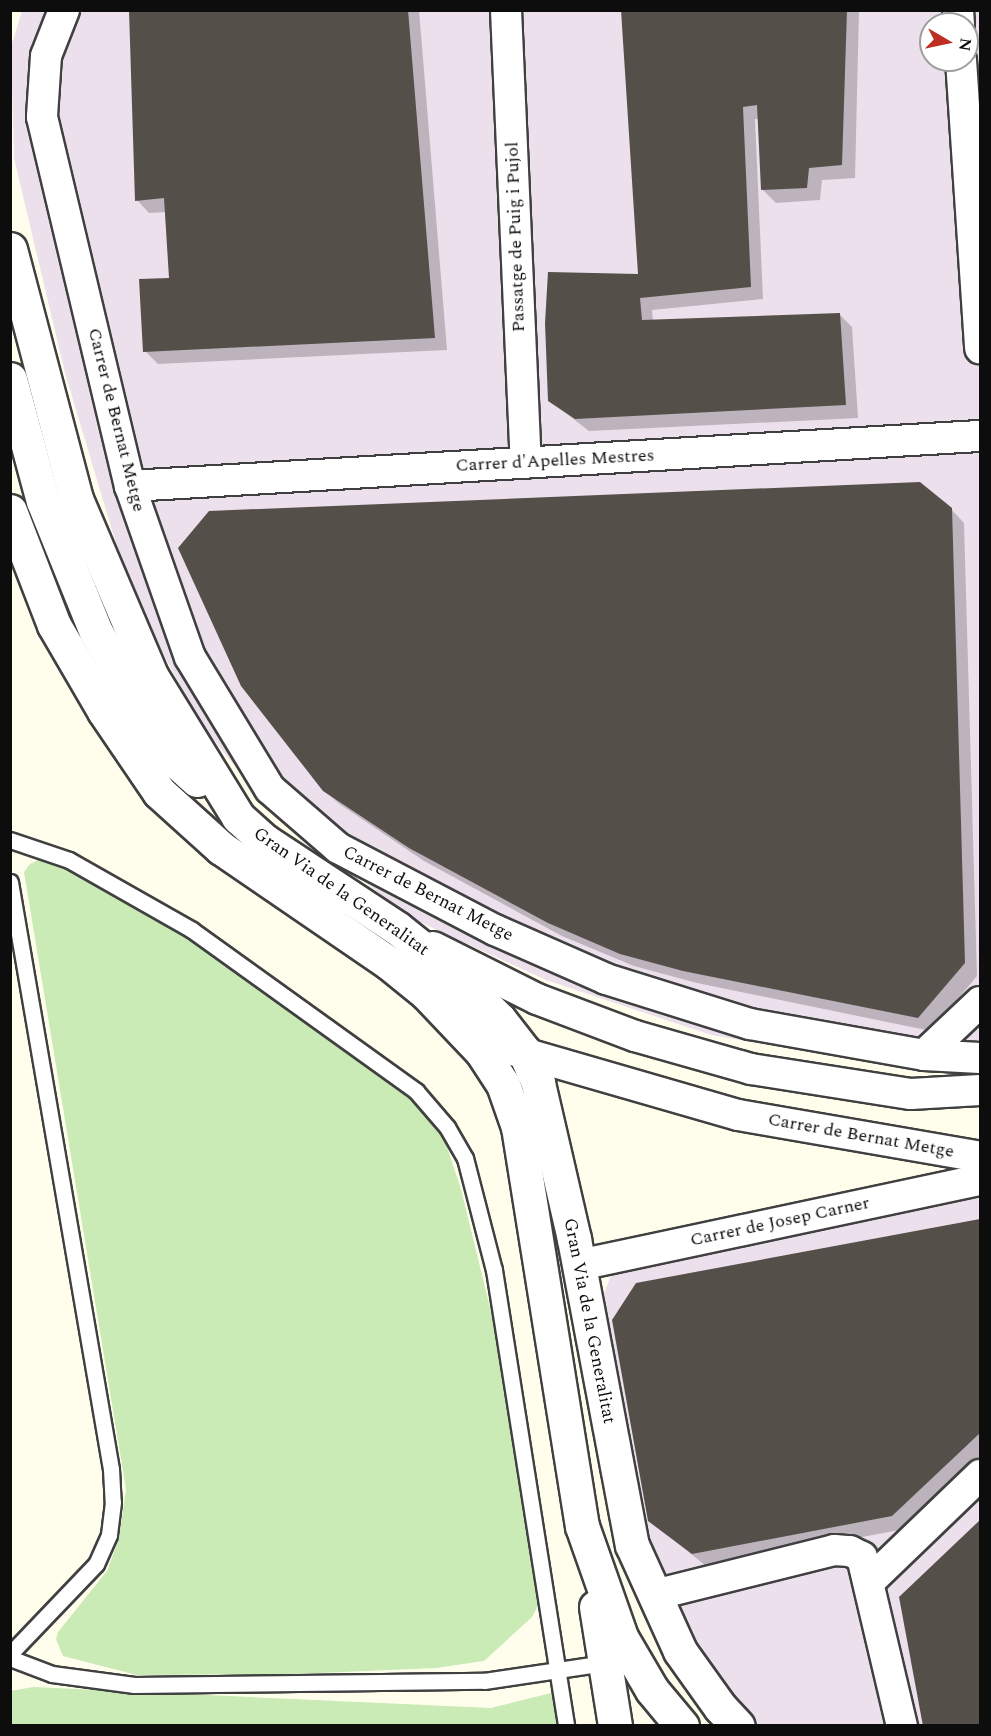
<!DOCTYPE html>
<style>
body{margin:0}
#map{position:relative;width:991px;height:1736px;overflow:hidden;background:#fffeec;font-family:Spectral,serif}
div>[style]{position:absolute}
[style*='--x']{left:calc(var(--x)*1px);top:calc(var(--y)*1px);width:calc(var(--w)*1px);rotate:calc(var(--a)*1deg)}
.industrial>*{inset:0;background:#ece0ec}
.green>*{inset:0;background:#caeab6}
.shadow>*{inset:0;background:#0003}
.building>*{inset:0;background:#554f49}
.roads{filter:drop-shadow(2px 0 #404040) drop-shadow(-2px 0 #404040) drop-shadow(0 2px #404040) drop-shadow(0 -2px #404040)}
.service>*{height:15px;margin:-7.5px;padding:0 7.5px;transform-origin:7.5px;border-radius:7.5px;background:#fff}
.minor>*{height:30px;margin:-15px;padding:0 15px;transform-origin:15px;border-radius:15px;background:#fff}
.tertiary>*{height:33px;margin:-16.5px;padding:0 16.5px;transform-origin:16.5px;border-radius:16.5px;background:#fff}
span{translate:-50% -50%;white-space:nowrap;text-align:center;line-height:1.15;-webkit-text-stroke:6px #fff;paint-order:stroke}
.street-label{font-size:18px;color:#0d0d0d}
.frame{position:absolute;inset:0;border:12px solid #0d0d0d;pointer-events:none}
.north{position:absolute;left:919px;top:12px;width:60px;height:60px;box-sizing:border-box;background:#fff;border:2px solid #9e9e9e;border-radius:50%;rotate:99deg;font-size:16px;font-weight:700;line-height:24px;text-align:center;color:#0d0d0d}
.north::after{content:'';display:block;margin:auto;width:21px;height:27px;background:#bf2e23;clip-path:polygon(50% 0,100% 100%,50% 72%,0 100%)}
</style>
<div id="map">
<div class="industrial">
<i style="clip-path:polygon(evenodd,22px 11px,980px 11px,980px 1075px,924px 1071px,711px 1035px,546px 980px,409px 917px,263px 801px,200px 723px,133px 597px,108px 517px,65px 373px,14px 158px,11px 47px,22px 11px,931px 24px,967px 24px,967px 60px,931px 60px,931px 24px)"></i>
<i style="clip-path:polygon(980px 1169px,980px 1725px,755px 1726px,741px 1715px,678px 1621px,642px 1541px,594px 1320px,625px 1239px)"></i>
</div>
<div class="green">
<i style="clip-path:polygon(40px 859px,81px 875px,228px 961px,361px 1058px,416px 1104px,445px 1141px,461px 1189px,494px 1324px,542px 1598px,532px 1617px,484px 1661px,436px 1668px,295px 1674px,137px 1675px,63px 1656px,56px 1639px,58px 1632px,107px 1571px,119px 1539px,126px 1489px,24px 872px,30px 864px)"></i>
<i style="clip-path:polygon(33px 1687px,491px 1708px,559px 1691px,565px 1726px,11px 1726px,11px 1691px)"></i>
</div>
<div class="shadow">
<i style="clip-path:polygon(130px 10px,419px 10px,447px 350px,158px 364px,145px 351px,170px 280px,166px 212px,149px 213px,137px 200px)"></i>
<i style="clip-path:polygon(622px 10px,859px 10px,855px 178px,822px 180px,820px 200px,776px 203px,763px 190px,759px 119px,755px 119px,763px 299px,652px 310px,653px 321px,839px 314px,852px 327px,858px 418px,589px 431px,550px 401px,640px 276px)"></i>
<i style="clip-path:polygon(951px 509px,964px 523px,977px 976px,931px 1031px,697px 983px,634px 966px,562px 936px,424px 861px,338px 803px,324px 790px)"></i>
<i style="clip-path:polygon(980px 1220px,980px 1457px,905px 1529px,706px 1566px,650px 1521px,637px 1285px)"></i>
<i style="clip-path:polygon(980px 1522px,980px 1726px,924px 1726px,901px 1598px)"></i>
</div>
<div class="building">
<i style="clip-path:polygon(129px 10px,408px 10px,435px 338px,143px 352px,139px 279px,169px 278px,164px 198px,135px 201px)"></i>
<i style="clip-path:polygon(621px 10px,847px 10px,842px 165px,809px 168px,807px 188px,761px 190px,757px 105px,743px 107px,751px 287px,640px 298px,642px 320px,840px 313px,846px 405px,575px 419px,548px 401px,545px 323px,548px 272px,638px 274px)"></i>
<i style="clip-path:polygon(920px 482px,952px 508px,965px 963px,918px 1018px,683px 971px,620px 954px,548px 923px,409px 848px,323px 791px,241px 686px,178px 548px,209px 511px)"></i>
<i style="clip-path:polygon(980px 1219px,980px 1433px,892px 1516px,692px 1554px,648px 1521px,612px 1320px,636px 1283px)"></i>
<i style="clip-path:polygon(980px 1520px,980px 1726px,923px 1726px,899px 1597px)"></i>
</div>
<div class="roads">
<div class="service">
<i style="--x:10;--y:840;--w:62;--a:18.7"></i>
<i style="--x:69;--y:860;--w:142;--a:29.6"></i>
<i style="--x:192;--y:930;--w:276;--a:35.7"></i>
<i style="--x:416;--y:1091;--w:48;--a:49.3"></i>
<i style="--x:447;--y:1127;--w:36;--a:60"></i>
<i style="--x:465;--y:1158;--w:116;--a:75.5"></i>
<i style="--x:494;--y:1270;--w:462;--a:81"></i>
<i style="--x:10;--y:882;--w:596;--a:80.24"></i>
<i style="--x:111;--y:1469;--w:33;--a:87"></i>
<i style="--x:113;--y:1502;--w:33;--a:97"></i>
<i style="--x:109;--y:1535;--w:32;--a:114"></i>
<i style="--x:96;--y:1564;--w:124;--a:133.7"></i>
<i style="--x:10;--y:1658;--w:45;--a:20.9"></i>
<i style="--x:52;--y:1674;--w:83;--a:7.6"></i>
<i style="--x:134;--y:1685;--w:350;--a:-0.7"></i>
<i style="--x:484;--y:1681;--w:122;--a:-8.5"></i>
</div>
<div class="minor">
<i style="--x:64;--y:10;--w:49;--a:111.4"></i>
<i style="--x:46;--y:56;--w:61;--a:93.8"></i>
<i style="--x:42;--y:117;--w:379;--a:76.6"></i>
<i style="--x:130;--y:486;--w:181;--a:70.7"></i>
<i style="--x:190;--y:657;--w:154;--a:58.8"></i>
<i style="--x:270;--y:789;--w:90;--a:40.9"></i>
<i style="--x:338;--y:848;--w:177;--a:27.6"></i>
<i style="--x:495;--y:930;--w:121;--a:23.8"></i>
<i style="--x:606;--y:979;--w:151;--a:17.4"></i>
<i style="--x:750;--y:1024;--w:177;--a:10.1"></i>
<i style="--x:924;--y:1055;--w:56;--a:3.1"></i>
<i style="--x:506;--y:10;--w:453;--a:87.5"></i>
<i style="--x:958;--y:10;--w:14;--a:86"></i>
<i style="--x:961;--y:60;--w:289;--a:86.2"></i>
<i style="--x:130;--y:486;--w:851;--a:-3.37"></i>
<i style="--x:433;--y:947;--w:116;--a:26.6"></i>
<i style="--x:537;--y:999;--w:105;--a:20.7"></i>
<i style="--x:635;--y:1036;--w:121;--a:15.9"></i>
<i style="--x:751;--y:1069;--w:162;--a:8.9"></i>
<i style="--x:911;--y:1094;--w:69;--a:-3.3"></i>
<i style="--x:420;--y:969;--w:117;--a:42.6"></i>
<i style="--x:506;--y:1048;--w:241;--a:16.1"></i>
<i style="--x:738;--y:1115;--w:246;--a:9.8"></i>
<i style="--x:924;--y:1055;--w:77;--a:-43.4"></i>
<i style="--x:579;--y:1265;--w:410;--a:-12"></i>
<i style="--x:870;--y:1581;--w:153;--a:-43.9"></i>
<i style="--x:654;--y:1595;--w:186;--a:-14"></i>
<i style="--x:834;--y:1550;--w:16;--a:4"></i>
<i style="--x:850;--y:1551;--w:13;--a:27"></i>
<i style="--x:862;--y:1557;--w:174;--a:76.7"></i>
</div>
<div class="tertiary">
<i style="--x:10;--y:249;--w:259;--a:75.2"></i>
<i style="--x:76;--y:499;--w:194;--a:66.9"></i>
<i style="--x:152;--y:677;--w:164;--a:58.4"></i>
<i style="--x:238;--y:817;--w:36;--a:42"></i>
<i style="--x:265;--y:841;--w:158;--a:33.4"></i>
<i style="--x:397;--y:928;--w:65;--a:38.8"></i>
<i style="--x:448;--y:969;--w:71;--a:44.4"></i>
<i style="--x:499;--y:1019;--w:41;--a:52"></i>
<i style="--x:524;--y:1051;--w:35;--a:66"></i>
<i style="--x:538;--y:1083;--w:160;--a:77"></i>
<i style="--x:574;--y:1239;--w:311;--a:79.3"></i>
<i style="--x:632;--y:1545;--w:116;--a:65.6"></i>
<i style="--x:680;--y:1651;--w:69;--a:54.5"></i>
<i style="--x:720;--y:1707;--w:26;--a:47"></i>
<i style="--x:10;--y:379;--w:126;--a:74.9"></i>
<i style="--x:43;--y:501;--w:141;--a:68"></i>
<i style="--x:96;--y:632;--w:97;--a:60.3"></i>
<i style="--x:144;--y:716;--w:59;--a:53.9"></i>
<i style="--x:179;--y:764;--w:24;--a:42"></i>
<i style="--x:10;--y:511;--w:122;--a:68.9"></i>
<i style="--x:54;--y:625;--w:99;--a:59.8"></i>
<i style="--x:104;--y:711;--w:98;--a:55.8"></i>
<i style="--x:159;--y:792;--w:84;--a:42.1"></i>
<i style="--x:221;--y:848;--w:204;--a:34.4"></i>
<i style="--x:389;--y:963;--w:48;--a:39"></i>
<i style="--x:426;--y:993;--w:81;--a:46.5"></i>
<i style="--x:482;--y:1052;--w:38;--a:57"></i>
<i style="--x:503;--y:1084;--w:46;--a:70.8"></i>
<i style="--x:518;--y:1127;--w:404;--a:80.9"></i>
<i style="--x:582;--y:1526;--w:118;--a:70.6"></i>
<i style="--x:621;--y:1637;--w:61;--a:59.7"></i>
<i style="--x:652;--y:1690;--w:47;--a:50.2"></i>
<i style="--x:596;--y:1607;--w:121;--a:80.9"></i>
</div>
</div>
<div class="street-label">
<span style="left:516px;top:237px;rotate:-92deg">Passatge de Puig i Pujol</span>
<span style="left:116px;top:420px;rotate:76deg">Carrer de Bernat Metge</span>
<span style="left:555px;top:461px;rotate:-3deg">Carrer d'Apelles Mestres</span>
<span style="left:341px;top:892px;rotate:35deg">Gran Via de la Generalitat</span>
<span style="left:428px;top:894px;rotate:27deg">Carrer de Bernat Metge</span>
<span style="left:861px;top:1136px;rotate:10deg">Carrer de Bernat Metge</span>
<span style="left:780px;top:1222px;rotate:-12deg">Carrer de Josep Carner</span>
<span style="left:589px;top:1321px;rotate:79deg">Gran Via de la Generalitat</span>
</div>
<div class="frame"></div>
<div class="north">N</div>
</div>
